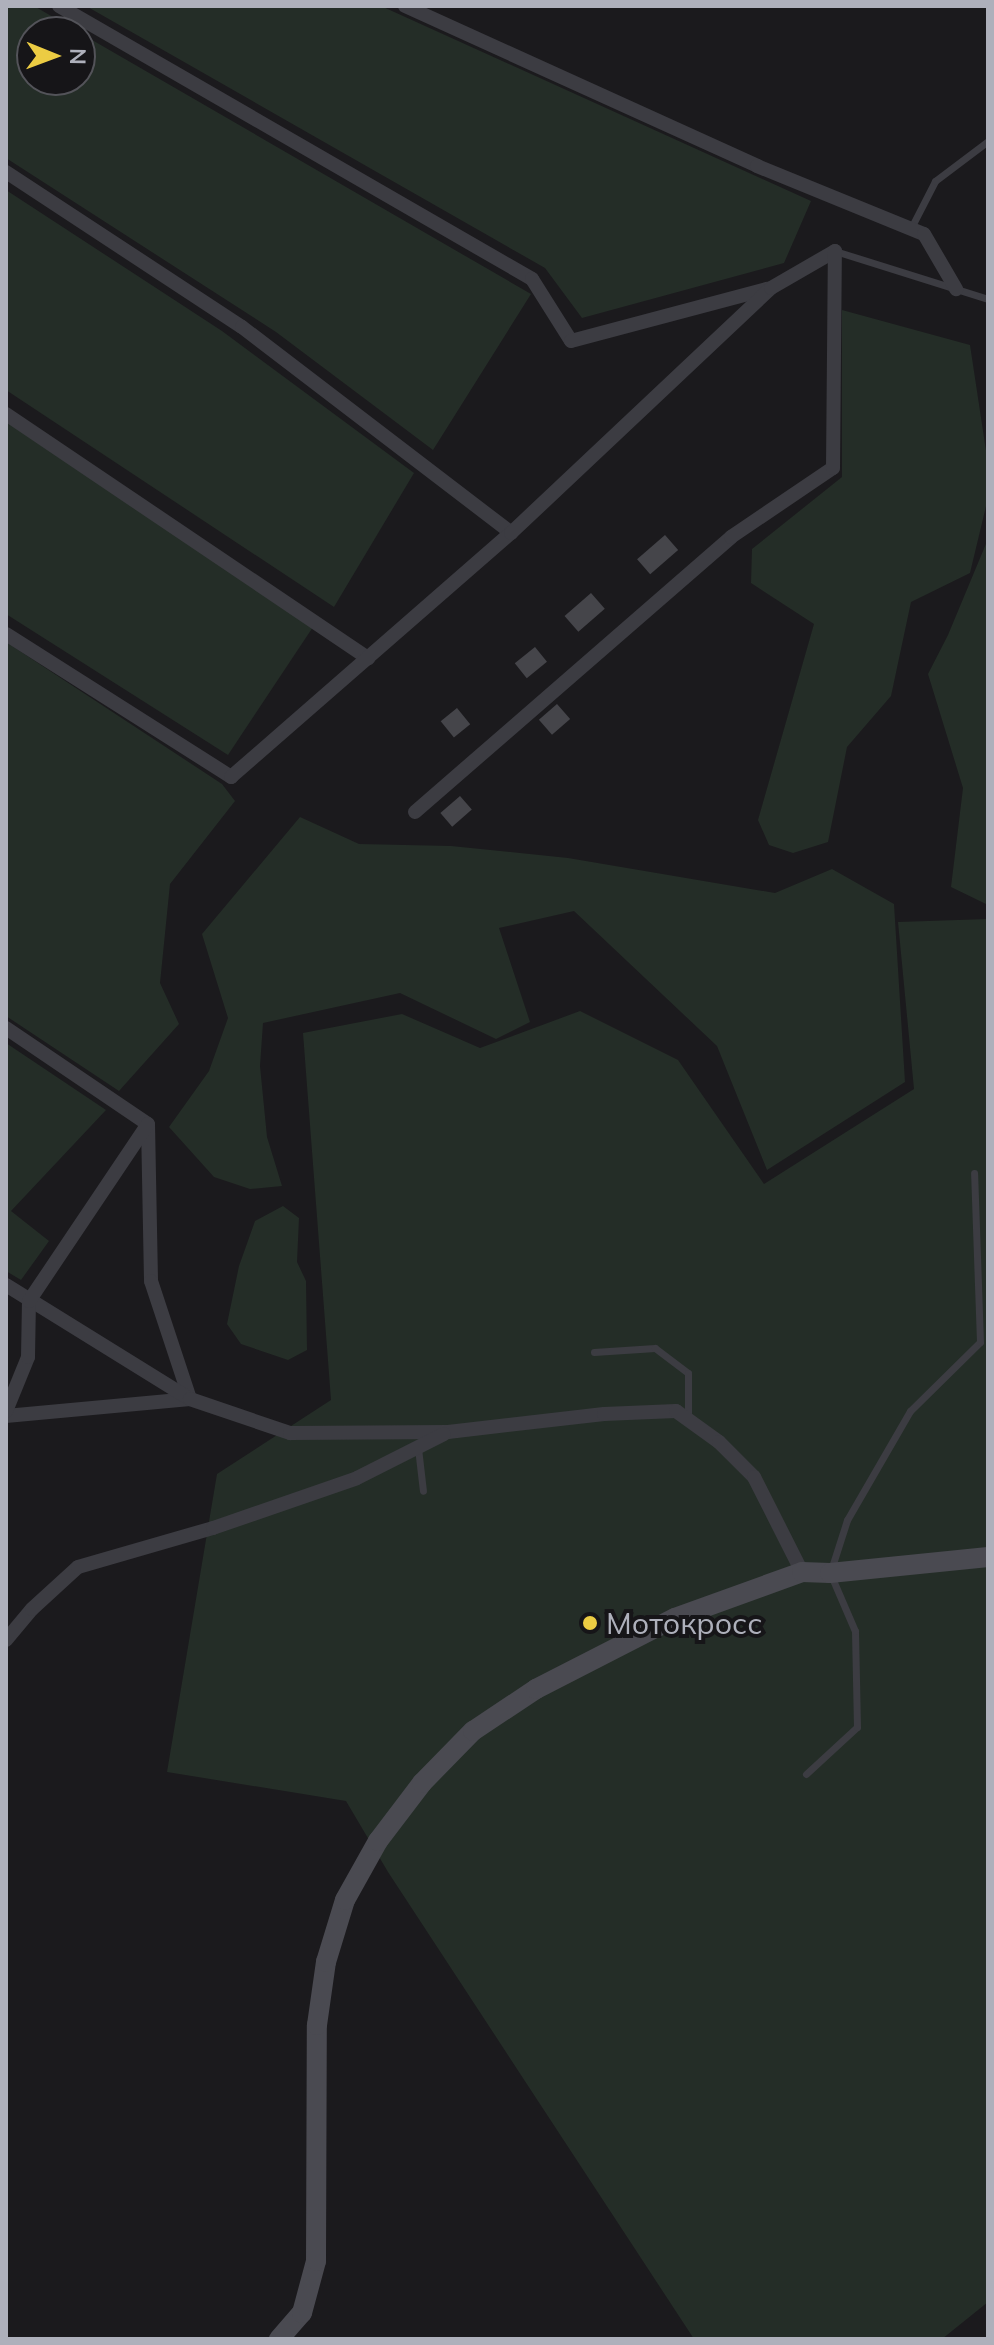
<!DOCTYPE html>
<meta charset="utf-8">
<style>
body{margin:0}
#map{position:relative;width:994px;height:2345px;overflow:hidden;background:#1b1a1d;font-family:Mulish,sans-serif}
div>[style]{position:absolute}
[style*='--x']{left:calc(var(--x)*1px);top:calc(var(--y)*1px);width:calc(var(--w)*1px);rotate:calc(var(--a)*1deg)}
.green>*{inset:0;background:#242d27}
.building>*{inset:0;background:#45454a;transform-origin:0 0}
.lane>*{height:7px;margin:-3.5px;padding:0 3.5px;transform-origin:3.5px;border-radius:3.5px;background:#3c3c42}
.street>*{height:14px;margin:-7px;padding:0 7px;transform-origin:7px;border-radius:7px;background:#3c3c42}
.secondary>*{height:20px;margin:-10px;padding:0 10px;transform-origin:10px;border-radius:10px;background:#4a4a51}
.dots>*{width:22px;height:22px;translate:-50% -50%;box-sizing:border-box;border:4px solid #161518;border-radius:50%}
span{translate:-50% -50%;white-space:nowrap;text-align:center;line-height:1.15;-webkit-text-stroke:8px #161518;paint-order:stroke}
.poi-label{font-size:30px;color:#aeb0bb}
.left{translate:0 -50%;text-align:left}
.frame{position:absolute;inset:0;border:8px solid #aeb0bb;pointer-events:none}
.north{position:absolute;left:16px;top:16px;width:80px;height:80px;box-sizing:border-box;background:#161518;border:2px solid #535359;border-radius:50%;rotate:91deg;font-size:22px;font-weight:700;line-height:32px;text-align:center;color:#aeb0bb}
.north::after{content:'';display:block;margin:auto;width:28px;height:36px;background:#eccc43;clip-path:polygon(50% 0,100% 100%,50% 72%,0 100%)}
</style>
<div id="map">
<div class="green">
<i style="clip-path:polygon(6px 6px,34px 6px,79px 32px,32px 32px,32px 80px,80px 80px,80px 33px,531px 294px,433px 450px,276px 332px,6px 158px)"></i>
<i style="clip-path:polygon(86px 6px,381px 6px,811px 201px,784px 263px,582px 318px,545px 268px)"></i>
<i style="clip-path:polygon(6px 190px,222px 331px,414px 473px,334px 607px,6px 390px)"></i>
<i style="clip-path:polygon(842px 310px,970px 345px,988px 464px,988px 498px,970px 573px,911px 602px,891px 696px,847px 747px,828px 842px,793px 853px,769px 845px,758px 820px,814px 624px,751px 583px,752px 549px,842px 477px)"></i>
<i style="clip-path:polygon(6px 417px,315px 624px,228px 755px,6px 614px)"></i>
<i style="clip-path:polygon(988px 539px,988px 905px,951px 887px,963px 788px,928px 674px,948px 635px)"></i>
<i style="clip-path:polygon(6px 642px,222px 784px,235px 801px,170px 884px,160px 983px,179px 1024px,119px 1091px,6px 1016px)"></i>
<i style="clip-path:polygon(300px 817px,359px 844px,451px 846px,568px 858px,775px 893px,832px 869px,894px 904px,905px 1082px,767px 1170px,717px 1046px,574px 911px,499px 928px,530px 1022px,496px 1039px,400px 993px,263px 1023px,260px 1066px,267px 1137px,282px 1186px,250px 1189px,214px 1177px,169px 1127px,209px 1071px,228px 1018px,202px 934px)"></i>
<i style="clip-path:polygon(988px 919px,988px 2302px,942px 2339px,694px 2339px,388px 1872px,346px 1801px,167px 1772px,217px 1474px,331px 1400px,303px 1033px,402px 1014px,480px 1048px,580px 1011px,678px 1060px,764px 1184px,914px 1089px,898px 922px)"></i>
<i style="clip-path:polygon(6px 1043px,106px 1110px,11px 1211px,49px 1241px,21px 1280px,6px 1271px)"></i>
<i style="clip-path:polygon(283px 1206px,299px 1218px,297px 1262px,306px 1281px,307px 1350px,288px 1360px,241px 1344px,227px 1324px,239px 1266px,255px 1221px)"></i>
</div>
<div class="building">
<i style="left:665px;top:535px;width:20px;height:37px;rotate:49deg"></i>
<i style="left:591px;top:593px;width:21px;height:35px;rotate:49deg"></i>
<i style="left:535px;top:647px;width:19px;height:26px;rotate:51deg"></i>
<i style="left:557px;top:704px;width:20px;height:24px;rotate:49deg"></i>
<i style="left:457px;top:708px;width:21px;height:21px;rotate:51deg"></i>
<i style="left:460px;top:796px;width:18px;height:26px;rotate:49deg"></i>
</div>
<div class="lane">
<i style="--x:911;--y:228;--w:53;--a:-62.9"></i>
<i style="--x:935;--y:181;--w:66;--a:-37"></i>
<i style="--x:835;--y:251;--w:160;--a:17.4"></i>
<i style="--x:594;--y:1352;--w:61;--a:-3.8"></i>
<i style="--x:655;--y:1348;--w:41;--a:37.1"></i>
<i style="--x:688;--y:1373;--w:45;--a:90"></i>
<i style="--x:418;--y:1448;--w:43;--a:83.4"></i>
<i style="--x:806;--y:1774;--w:69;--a:-42.7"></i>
<i style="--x:857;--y:1727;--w:96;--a:-91.2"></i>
<i style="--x:855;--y:1631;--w:63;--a:-113.3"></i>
<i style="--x:830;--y:1573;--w:56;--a:-72.2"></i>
<i style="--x:847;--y:1520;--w:126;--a:-60"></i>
<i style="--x:910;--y:1411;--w:98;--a:-44.6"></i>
<i style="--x:980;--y:1342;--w:169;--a:-92"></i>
</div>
<div class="street">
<i style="--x:59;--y:6;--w:546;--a:29.99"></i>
<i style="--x:532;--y:279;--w:73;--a:57.8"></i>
<i style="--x:571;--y:341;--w:203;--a:-14.9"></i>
<i style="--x:405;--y:6;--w:387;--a:24.4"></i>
<i style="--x:757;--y:166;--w:180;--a:22.2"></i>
<i style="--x:924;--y:234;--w:64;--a:59.8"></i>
<i style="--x:6;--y:172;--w:282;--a:33.3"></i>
<i style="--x:242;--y:327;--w:339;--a:37.4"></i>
<i style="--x:6;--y:414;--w:437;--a:34"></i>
<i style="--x:6;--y:634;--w:267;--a:32.4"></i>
<i style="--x:231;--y:777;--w:371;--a:-41.1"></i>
<i style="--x:511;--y:533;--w:357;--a:-43.3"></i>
<i style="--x:771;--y:288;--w:74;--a:-30"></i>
<i style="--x:415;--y:812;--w:419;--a:-41"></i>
<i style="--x:731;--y:537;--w:123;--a:-34.1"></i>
<i style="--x:833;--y:468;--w:217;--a:-89.5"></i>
<i style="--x:6;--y:1028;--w:171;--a:34.1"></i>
<i style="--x:148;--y:1124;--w:157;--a:88.9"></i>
<i style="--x:151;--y:1281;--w:124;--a:71.7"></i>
<i style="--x:190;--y:1399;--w:185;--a:174.7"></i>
<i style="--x:6;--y:1285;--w:216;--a:31.8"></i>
<i style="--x:190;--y:1399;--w:106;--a:18.8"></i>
<i style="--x:290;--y:1433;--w:158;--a:-0.4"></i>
<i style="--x:448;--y:1432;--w:157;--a:-6.6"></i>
<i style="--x:604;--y:1414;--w:72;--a:-2.4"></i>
<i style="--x:676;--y:1411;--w:53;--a:35.8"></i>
<i style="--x:719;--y:1442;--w:49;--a:45"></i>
<i style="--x:754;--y:1477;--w:106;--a:63.2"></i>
<i style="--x:6;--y:1411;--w:58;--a:-67.8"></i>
<i style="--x:28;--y:1357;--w:56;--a:-89"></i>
<i style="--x:29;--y:1301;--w:213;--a:-56.1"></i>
<i style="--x:6;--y:1640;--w:40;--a:-50"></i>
<i style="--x:32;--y:1609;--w:62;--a:-42.4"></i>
<i style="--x:78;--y:1567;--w:141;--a:-16.1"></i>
<i style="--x:213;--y:1528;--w:152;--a:-19.1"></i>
<i style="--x:357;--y:1478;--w:97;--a:-26.8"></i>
</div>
<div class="secondary">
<i style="--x:279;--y:2339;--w:35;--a:-49"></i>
<i style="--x:302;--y:2313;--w:54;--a:-74.9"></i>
<i style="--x:316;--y:2261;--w:236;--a:-89.8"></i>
<i style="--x:317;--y:2025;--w:64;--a:-81.9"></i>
<i style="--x:326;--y:1962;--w:65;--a:-73"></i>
<i style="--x:345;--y:1900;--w:68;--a:-60.8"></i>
<i style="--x:378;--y:1841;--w:73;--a:-52.8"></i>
<i style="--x:422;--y:1783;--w:73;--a:-45.6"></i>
<i style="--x:473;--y:1731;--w:76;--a:-33.7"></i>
<i style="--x:536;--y:1689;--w:156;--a:-27.1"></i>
<i style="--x:675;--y:1618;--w:135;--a:-19.9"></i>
<i style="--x:802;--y:1572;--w:28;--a:2"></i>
<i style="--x:830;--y:1573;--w:159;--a:-5.8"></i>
</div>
<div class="dots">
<i style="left:590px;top:1623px;background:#eccc43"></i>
</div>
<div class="poi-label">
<span class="left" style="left:606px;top:1623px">Мотокросс</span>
</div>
<div class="frame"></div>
<div class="north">N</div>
</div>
